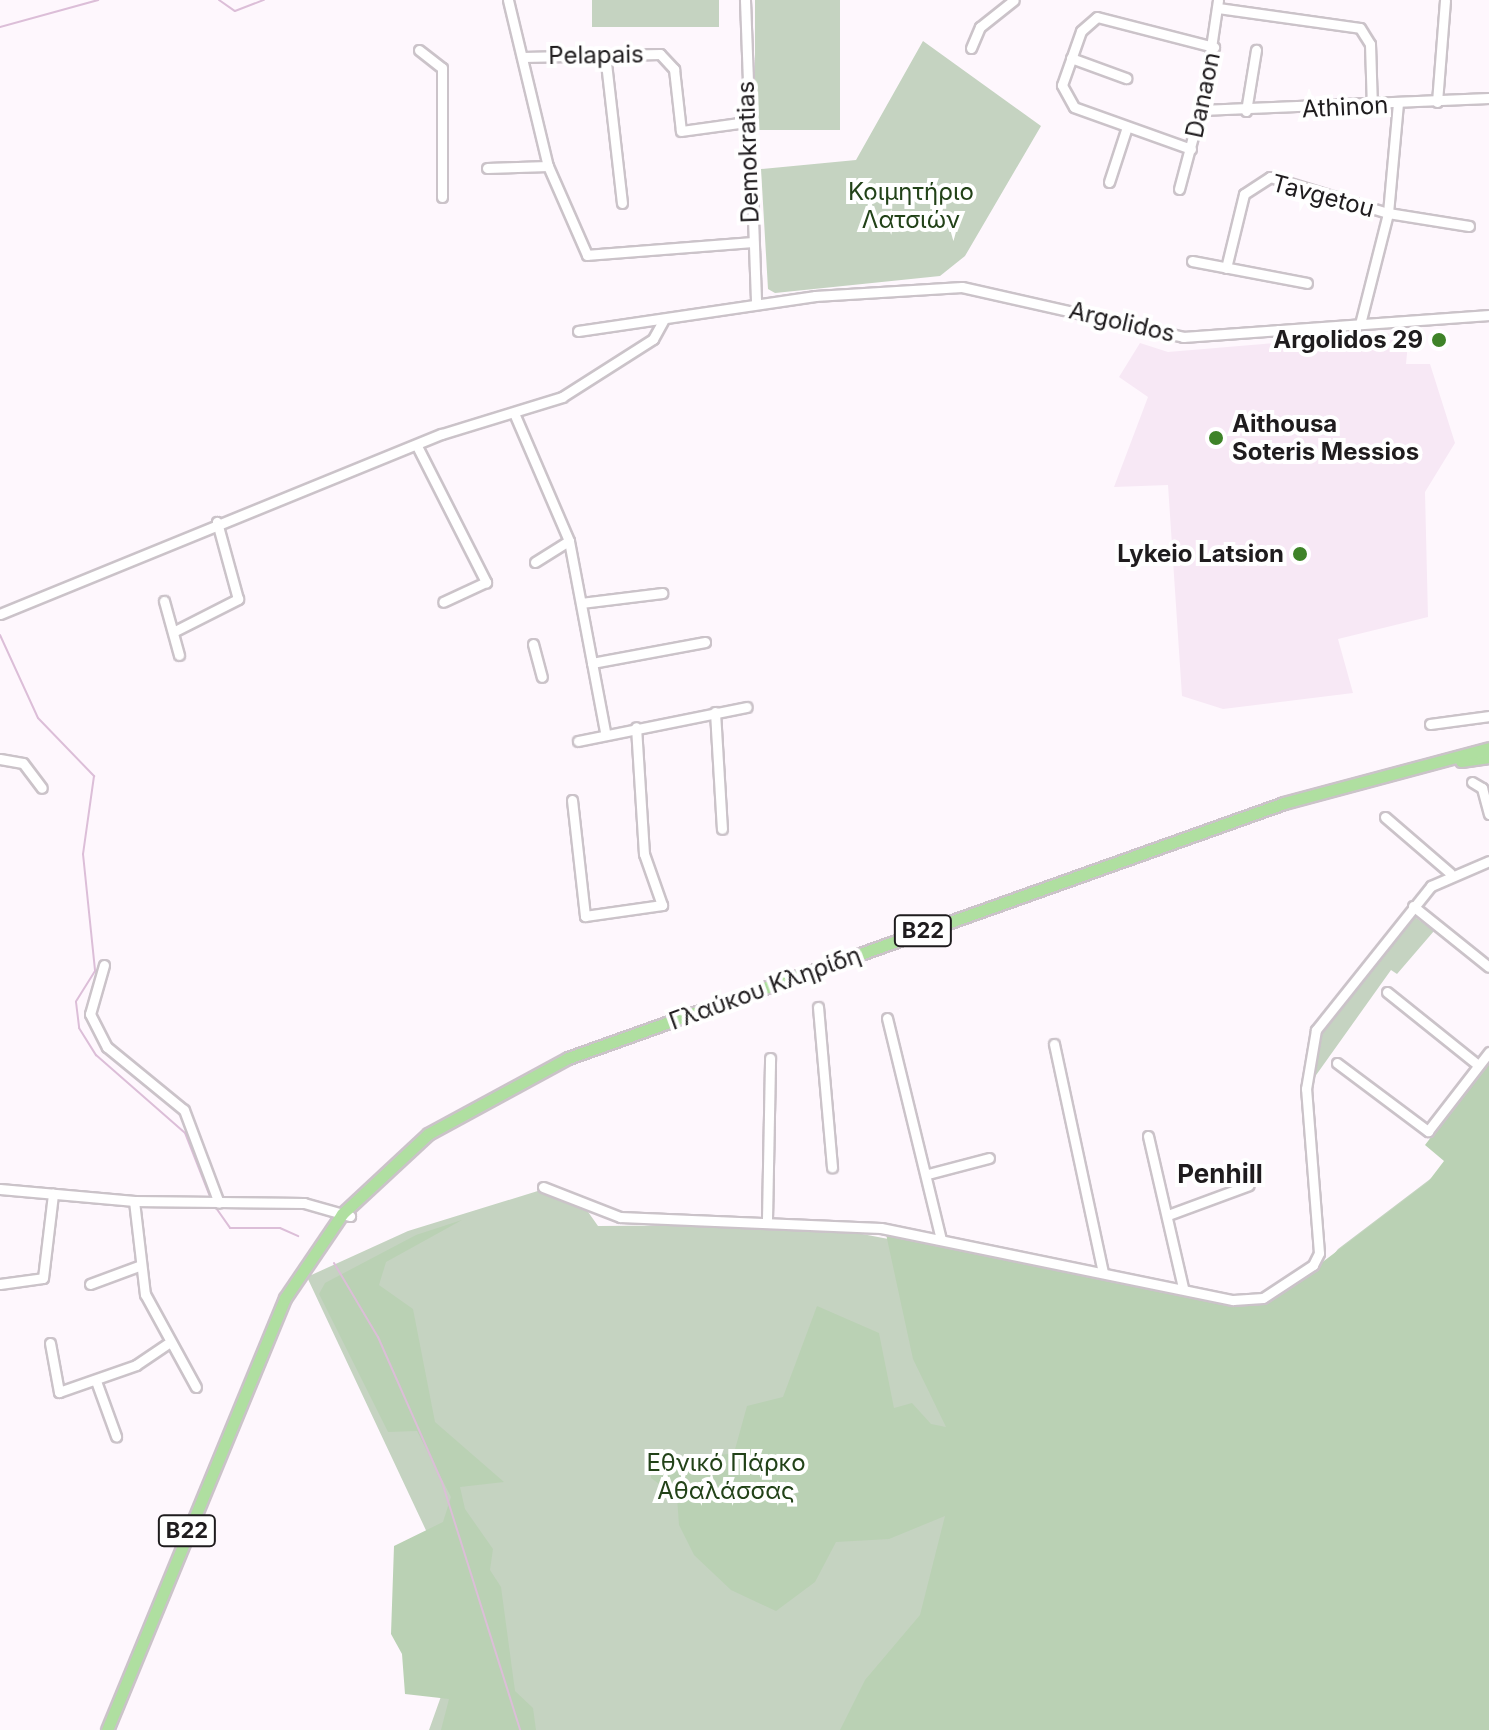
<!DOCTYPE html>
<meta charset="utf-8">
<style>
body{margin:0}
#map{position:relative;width:1489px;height:1730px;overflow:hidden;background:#fef7fd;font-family:Inter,sans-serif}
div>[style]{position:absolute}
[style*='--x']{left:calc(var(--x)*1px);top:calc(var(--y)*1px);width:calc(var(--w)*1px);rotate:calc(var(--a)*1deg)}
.built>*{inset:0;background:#f7e8f5}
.green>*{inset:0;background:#c5d3c1;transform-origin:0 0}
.forest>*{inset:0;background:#bad1b4}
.stream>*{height:2px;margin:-1px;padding:0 1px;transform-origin:1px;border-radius:1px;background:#dcbed8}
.roads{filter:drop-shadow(2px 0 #cbc3c9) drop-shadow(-2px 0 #cbc3c9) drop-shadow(0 2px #cbc3c9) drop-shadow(0 -2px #cbc3c9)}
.minor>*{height:9px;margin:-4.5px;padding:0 4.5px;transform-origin:4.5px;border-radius:4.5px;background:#fff}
.major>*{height:11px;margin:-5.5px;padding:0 5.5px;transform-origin:5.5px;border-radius:5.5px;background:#afdfa0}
.dots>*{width:22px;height:22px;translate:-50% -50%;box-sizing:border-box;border:4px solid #fff;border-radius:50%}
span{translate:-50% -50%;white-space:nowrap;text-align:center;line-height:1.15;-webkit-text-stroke:8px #fff;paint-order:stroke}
.shield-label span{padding:2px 6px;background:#fff;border:2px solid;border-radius:6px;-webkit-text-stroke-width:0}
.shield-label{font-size:22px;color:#1f1c1e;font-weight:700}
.street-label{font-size:24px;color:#1f1c1e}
.park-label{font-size:24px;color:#224218}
.poi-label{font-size:24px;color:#1f1c1e;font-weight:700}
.right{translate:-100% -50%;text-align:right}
.left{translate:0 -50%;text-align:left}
.neighbourhood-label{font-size:26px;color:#1f1c1e;font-weight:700}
</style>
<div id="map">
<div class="built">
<i style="clip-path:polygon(1409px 332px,1406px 364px,1430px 364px,1455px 443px,1425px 492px,1428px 617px,1338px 639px,1353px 693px,1223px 709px,1182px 696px,1168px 485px,1114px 487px,1148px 397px,1119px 377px,1140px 343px,1168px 352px)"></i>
</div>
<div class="green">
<i style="left:592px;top:0;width:127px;height:27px"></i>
<i style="left:755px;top:0;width:85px;height:130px"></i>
<i style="clip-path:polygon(923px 41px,1041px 126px,965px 256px,940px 276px,775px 293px,768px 289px,761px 169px,856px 160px)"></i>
<i style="clip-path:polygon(1415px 917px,1434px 931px,1397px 974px,1391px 970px,1314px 1078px,1322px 1031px)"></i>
<i style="clip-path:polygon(1446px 1167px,1489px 1730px,429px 1730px,449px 1674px,431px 1541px,307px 1277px,408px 1231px,541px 1190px,586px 1209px,598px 1226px,733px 1225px,862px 1234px,1254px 1308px,1320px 1272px,1338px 1249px)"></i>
</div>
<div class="forest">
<i style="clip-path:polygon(1489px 1061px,1489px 1730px,840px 1730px,865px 1680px,920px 1615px,945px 1516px,889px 1539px,836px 1542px,815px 1582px,776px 1611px,731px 1590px,694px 1555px,679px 1525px,677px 1497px,651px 1478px,650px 1466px,734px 1453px,747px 1406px,783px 1397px,817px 1306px,879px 1333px,894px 1408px,912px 1403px,931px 1424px,946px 1427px,913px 1359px,886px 1234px,1253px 1305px,1291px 1286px,1428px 1182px,1444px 1161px,1425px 1145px)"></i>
<i style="clip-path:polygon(462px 1220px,386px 1262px,379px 1285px,413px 1309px,435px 1422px,504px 1482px,460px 1487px,465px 1509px,493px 1549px,490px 1570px,501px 1587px,515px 1691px,533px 1708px,536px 1730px,441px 1730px,449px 1699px,405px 1694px,402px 1654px,391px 1634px,394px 1546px,443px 1522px,451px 1497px,417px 1431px,388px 1432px,319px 1294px,325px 1283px,416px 1235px)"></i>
</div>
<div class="stream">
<i style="--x:219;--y:0;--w:19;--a:35"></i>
<i style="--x:235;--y:11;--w:31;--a:-21"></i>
<i style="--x:0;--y:27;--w:102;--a:-15.4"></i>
<i style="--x:0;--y:635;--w:91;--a:65.4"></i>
<i style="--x:38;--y:718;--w:81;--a:46"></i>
<i style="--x:94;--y:776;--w:79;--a:98"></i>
<i style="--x:83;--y:854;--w:118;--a:84.1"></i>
<i style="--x:95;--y:971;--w:36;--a:122"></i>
<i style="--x:76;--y:1002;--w:26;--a:83"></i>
<i style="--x:79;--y:1028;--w:32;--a:58"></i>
<i style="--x:96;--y:1055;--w:118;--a:41.2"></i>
<i style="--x:185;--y:1133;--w:71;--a:68.5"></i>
<i style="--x:214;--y:1205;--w:28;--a:55"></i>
<i style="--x:230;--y:1228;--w:50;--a:0"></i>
<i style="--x:280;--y:1228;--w:20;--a:24"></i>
<i style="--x:334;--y:1263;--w:86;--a:59.3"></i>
<i style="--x:378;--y:1337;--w:158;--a:66.2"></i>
<i style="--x:442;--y:1482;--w:260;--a:72.5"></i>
</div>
<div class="roads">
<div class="minor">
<i style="--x:508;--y:0;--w:171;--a:76.5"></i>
<i style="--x:548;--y:166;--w:97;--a:66.3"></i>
<i style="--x:587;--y:255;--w:165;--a:-4.5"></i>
<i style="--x:745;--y:0;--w:304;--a:87.9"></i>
<i style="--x:1218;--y:8;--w:143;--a:8"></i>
<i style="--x:1360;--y:28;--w:19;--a:58"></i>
<i style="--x:1370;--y:44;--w:62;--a:88.2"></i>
<i style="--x:971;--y:48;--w:23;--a:-67"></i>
<i style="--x:980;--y:27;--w:43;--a:-38.5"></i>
<i style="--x:419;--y:50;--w:29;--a:38"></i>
<i style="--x:442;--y:68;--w:129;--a:90"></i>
<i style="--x:605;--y:54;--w:150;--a:83.5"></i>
<i style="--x:523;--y:57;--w:137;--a:-1.3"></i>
<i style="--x:660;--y:54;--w:21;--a:47"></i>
<i style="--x:674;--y:69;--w:62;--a:83.6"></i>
<i style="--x:681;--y:131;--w:67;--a:-7.8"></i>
<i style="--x:1071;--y:58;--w:59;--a:20"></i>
<i style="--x:1437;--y:102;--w:102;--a:-85.5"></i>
<i style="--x:1201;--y:110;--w:288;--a:-2.4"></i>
<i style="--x:1246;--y:111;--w:62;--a:-80.7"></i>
<i style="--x:1191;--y:149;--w:124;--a:-160.3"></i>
<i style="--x:1074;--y:107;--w:25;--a:-119"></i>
<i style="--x:1062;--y:85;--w:57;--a:-70.6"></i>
<i style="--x:1081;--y:31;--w:21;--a:-41"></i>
<i style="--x:1097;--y:17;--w:121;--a:14.4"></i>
<i style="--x:487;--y:168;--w:61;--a:-1.9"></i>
<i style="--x:1109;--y:182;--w:55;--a:-71.9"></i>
<i style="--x:1179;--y:189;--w:97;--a:-75.1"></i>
<i style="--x:1204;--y:95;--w:96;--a:-81.6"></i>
<i style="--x:1192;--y:261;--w:117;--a:10.8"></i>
<i style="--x:1226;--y:268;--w:76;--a:-76.3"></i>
<i style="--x:1244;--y:194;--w:31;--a:-33"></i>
<i style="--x:1270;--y:177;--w:123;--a:17"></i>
<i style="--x:1388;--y:213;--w:82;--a:9.1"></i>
<i style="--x:1360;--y:324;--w:114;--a:-75.8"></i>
<i style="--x:1388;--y:213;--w:109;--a:-84.8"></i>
<i style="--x:578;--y:331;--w:240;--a:-8.4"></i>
<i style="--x:815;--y:296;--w:147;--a:-3.5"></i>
<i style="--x:962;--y:287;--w:227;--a:12.7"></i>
<i style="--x:1183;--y:337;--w:307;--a:-4.1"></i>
<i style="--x:514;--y:413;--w:139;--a:66.7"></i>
<i style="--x:569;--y:541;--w:194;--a:79.3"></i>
<i style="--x:417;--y:446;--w:153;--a:63.1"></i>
<i style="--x:486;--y:582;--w:47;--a:155.1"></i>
<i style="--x:535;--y:562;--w:40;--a:-32"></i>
<i style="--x:164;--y:601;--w:56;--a:74.5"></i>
<i style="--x:581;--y:603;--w:82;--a:-7"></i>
<i style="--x:0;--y:614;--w:477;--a:-22.2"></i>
<i style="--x:442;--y:434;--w:126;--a:-17.1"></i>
<i style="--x:562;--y:397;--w:108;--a:-32.5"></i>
<i style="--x:653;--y:339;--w:21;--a:-61"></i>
<i style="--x:175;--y:631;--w:71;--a:-26.9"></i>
<i style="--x:238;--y:599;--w:80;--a:-105.3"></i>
<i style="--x:533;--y:644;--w:34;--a:75"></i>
<i style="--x:592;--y:663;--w:115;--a:-10.5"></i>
<i style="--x:715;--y:712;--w:117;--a:86.6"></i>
<i style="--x:1430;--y:724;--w:60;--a:-7.7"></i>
<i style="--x:578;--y:741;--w:172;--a:-11.4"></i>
<i style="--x:0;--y:759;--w:23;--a:10"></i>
<i style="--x:23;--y:763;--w:31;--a:53"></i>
<i style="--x:1472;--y:782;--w:12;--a:31"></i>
<i style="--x:1482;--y:788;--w:27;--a:75"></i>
<i style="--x:572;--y:800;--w:117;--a:83.6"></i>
<i style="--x:585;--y:916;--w:78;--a:-8.1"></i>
<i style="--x:662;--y:905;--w:54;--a:-109.4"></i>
<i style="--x:644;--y:854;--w:127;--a:-93.6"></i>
<i style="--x:1385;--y:817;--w:86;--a:40.7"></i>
<i style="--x:1413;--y:906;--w:97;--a:38.8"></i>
<i style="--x:104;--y:965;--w:51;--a:105.9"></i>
<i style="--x:90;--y:1014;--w:37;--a:63"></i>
<i style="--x:107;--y:1047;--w:99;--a:39.3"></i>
<i style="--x:184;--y:1110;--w:99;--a:69.4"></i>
<i style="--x:1387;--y:992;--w:117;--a:38.7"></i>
<i style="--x:818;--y:1007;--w:161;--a:85"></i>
<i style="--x:887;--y:1018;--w:228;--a:76.3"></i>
<i style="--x:1054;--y:1044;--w:233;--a:77.9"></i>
<i style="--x:1337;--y:1063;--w:114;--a:36.8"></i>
<i style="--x:1428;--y:1131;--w:100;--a:-52.3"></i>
<i style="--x:1148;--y:1136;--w:156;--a:77"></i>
<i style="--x:928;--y:1174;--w:63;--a:-14.7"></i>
<i style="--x:543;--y:1187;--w:83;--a:21.3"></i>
<i style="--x:620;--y:1217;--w:261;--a:2.4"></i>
<i style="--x:881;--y:1228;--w:359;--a:11.6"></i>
<i style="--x:1233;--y:1300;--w:30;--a:-4"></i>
<i style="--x:1263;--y:1298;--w:60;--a:-33.4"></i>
<i style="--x:1313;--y:1265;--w:13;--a:-63"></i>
<i style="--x:1319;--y:1253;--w:165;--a:-94.5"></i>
<i style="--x:1306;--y:1089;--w:60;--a:-80.4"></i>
<i style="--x:1316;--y:1030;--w:184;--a:-51.4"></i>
<i style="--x:1431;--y:886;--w:63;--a:-23.3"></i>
<i style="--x:0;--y:1189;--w:135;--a:5.1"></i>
<i style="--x:134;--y:1201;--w:170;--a:0.7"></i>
<i style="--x:304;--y:1203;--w:48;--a:15.8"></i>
<i style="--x:134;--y:1201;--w:94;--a:83.3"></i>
<i style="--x:145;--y:1294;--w:106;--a:61.3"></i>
<i style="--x:1168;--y:1215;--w:86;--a:-20.3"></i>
<i style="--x:767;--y:1219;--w:161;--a:-88.9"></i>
<i style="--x:0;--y:1284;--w:43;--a:-7.9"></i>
<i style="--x:43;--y:1278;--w:85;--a:-83.2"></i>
<i style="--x:90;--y:1284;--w:54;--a:-20.4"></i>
<i style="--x:50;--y:1343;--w:50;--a:79.6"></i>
<i style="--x:59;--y:1392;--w:82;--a:-19.3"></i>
<i style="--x:136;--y:1365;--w:37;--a:-34"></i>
<i style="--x:96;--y:1381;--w:59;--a:70"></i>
</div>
<div class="major">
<i style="--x:1461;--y:761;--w:28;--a:-8"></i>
<i style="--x:107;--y:1730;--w:467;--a:-67.6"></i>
<i style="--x:285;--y:1298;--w:102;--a:-55.8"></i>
<i style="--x:342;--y:1214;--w:117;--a:-42.9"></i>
<i style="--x:428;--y:1134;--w:159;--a:-28.5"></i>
<i style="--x:568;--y:1058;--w:760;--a:-19.6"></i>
<i style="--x:1284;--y:803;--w:212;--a:-15"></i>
</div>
</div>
<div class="dots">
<i style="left:1439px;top:340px;background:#3e8328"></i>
<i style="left:1216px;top:438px;background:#3e8328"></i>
<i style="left:1300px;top:554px;background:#3e8328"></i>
</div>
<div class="shield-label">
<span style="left:923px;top:931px">B22</span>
<span style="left:187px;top:1531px">B22</span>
</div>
<div class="street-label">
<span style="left:596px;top:55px;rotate:-1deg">Pelapais</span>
<span style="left:1203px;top:95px;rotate:-78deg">Danaon</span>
<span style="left:1345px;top:107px;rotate:-3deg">Athinon</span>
<span style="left:748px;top:152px;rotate:-92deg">Demokratias</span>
<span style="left:1323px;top:196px;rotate:15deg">Tavgetou</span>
<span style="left:1122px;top:322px;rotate:13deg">Argolidos</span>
<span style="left:765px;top:988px;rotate:-20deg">Γλαύκου Κληρίδη</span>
</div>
<div class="park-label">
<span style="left:911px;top:206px">Κοιμητήριο<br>Λατσιών</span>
<span style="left:726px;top:1477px">Εθνικό Πάρκο<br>Αθαλάσσας</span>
</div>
<div class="poi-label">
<span class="right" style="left:1423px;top:340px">Argolidos 29</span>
<span class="left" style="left:1232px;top:438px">Aithousa<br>Soteris Messios</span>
<span class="right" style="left:1284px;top:554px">Lykeio Latsion</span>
</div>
<div class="neighbourhood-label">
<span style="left:1220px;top:1174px">Penhill</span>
</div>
</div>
